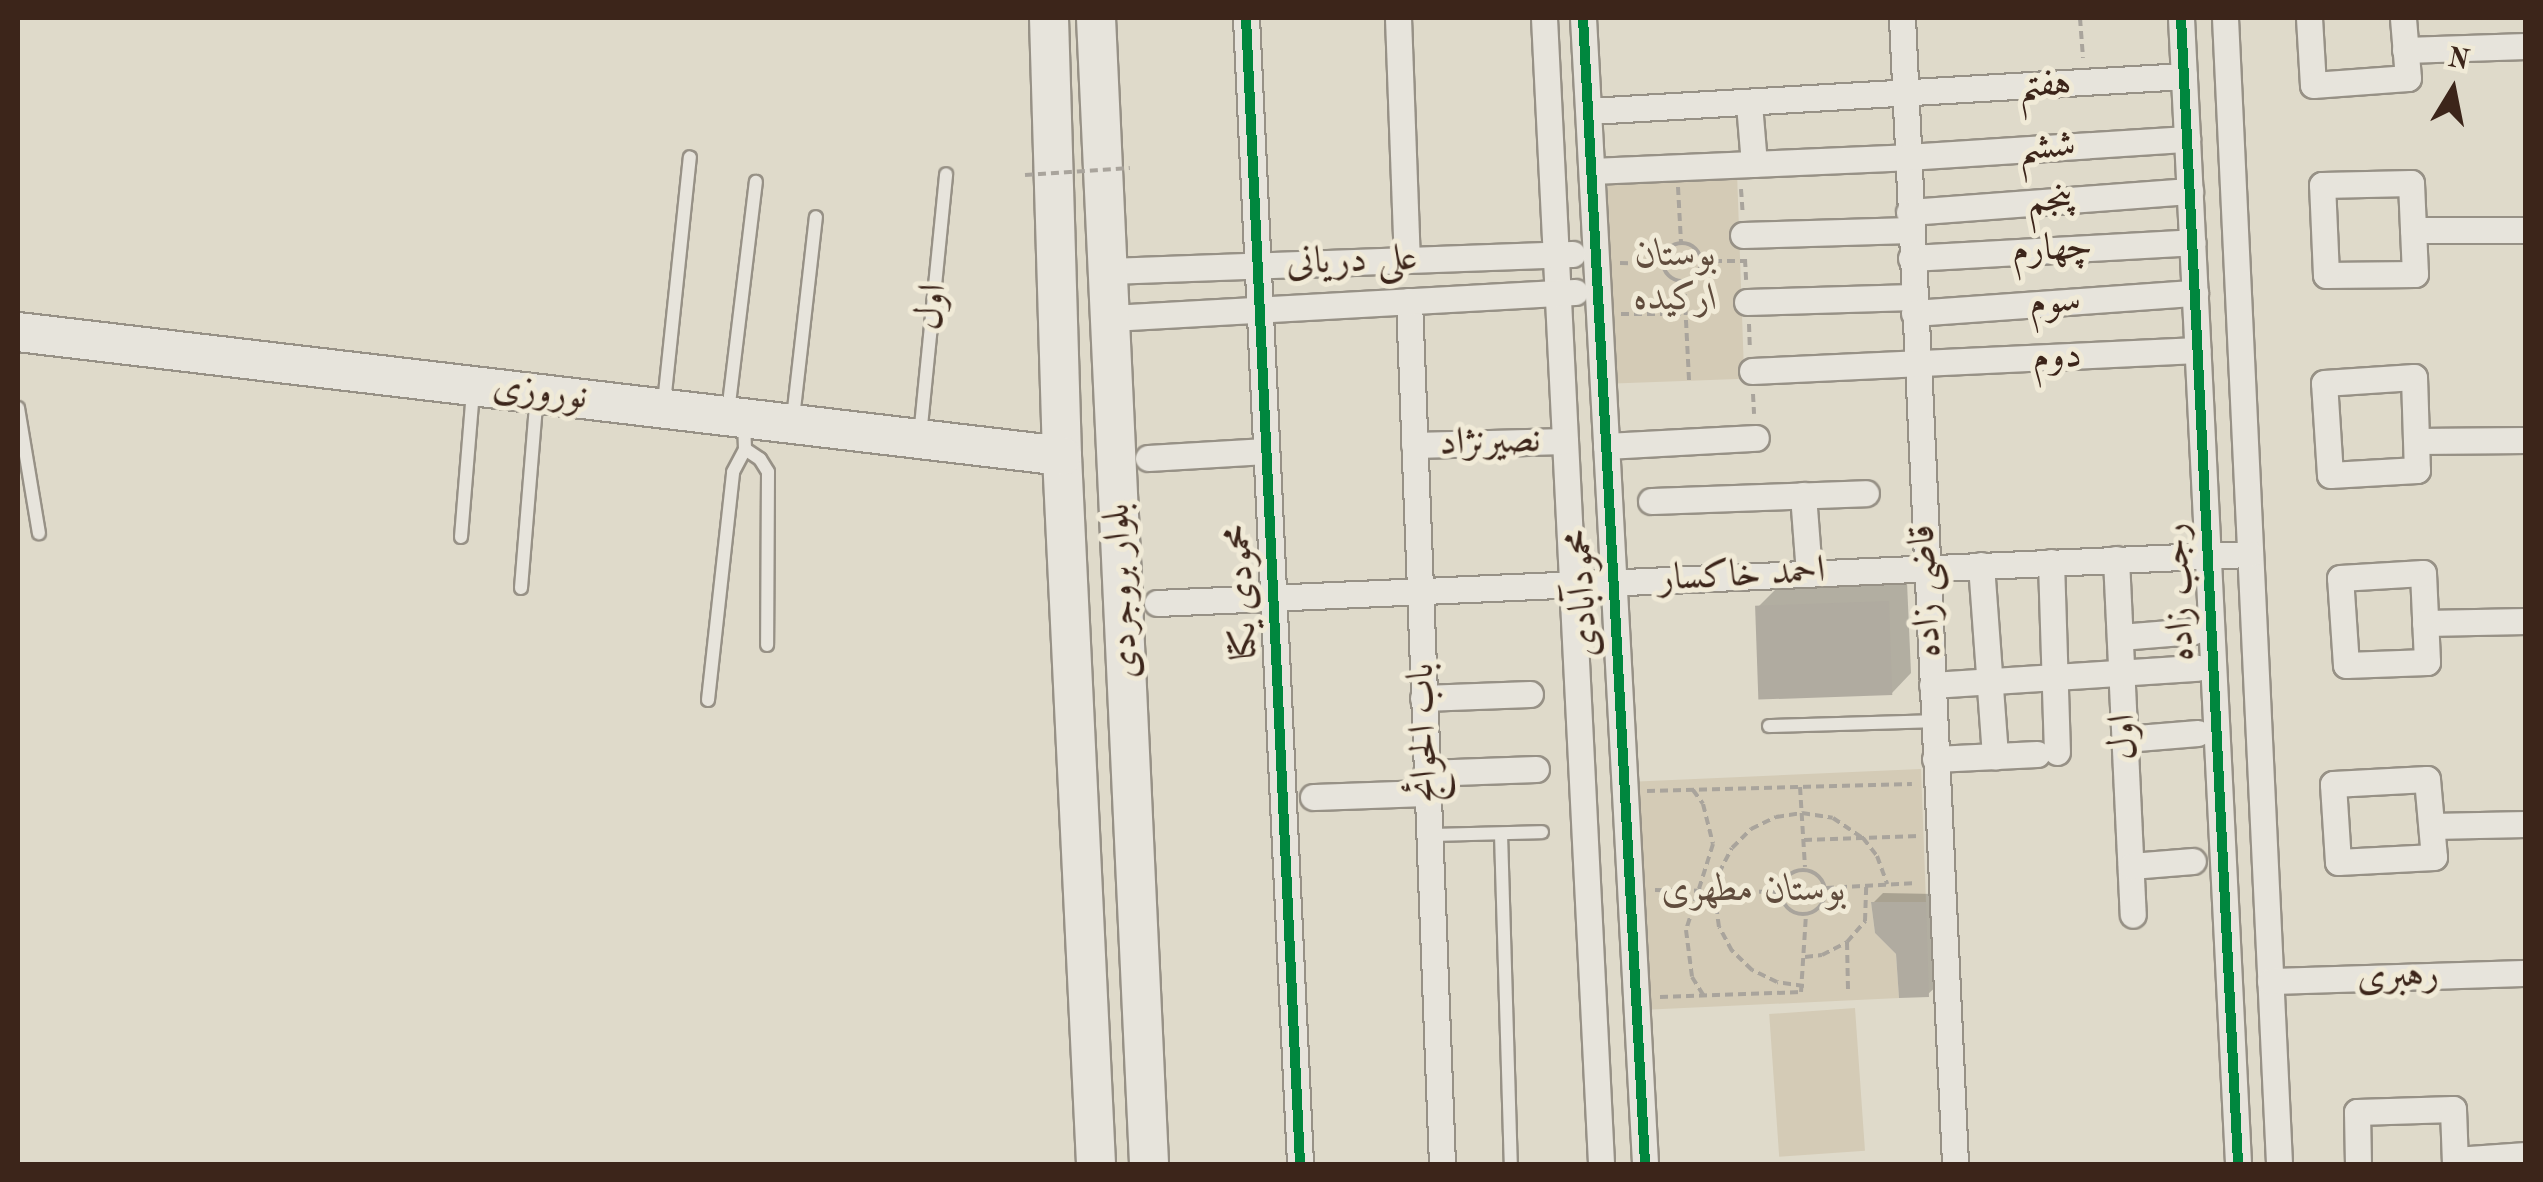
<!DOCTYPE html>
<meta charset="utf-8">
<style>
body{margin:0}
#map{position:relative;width:2543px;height:1182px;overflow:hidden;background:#dfdaca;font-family:"Old Standard TT",Amiri,serif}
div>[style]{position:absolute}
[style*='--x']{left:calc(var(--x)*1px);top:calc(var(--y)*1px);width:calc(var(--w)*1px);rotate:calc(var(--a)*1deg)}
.green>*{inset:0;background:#d4cbb6;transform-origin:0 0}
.shadow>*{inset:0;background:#0003}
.building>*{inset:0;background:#b0aba0;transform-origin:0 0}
.path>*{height:4px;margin-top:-2px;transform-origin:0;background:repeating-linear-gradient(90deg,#a9a49c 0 8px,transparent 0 13px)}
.path>.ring{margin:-2px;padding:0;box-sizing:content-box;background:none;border:4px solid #a9a49c;border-radius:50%}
.roads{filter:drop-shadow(2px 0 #979186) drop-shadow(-2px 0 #979186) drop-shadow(0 2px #979186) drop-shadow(0 -2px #979186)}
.service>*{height:12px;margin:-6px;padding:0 6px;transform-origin:6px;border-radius:6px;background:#e7e4dc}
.minor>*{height:25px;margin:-12.5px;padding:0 12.5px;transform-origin:12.5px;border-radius:12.5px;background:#e7e4dc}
.secondary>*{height:38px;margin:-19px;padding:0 19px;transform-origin:19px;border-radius:19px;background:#e7e4dc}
.path-bridge>*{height:4px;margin-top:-2px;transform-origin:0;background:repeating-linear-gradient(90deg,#a9a49c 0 8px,transparent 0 13px)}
.cycleway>*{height:10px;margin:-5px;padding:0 5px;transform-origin:5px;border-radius:5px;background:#00873e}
span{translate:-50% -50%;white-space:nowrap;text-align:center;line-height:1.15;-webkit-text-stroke:10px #f0ead7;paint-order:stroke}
.street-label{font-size:38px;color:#3c251a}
.park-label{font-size:38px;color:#604c3d;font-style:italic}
.frame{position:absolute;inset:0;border:20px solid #3c251a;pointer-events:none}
.north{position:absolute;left:2403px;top:40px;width:100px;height:100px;-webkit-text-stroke:8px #f0ead7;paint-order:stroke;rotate:10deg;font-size:28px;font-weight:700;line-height:40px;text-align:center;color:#3c251a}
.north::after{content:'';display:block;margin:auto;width:35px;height:45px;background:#3c251a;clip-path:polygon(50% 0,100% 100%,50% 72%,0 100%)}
</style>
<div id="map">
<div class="green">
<i style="left:1737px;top:172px;width:207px;height:130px;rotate:88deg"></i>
<i style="clip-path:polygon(1921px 769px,1926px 902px,1871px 902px,1875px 933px,1896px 954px,1899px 998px,1641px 1010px,1627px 782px)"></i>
<i style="left:1855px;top:1008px;width:143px;height:86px;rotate:86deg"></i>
</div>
<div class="shadow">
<i style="clip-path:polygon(1907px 582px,1911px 673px,1892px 693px,1758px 607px,1777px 588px)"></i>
<i style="clip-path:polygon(1883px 893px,1935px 894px,1938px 985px,1928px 994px,1898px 953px,1874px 902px)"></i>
</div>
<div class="building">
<i style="left:1889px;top:601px;width:94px;height:134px;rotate:88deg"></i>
<i style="clip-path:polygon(1871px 902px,1926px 902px,1929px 997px,1899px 998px,1896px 954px,1875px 933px)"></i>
</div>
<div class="path">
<i style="--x:2080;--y:18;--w:40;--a:85.7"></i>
<i style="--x:1678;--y:187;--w:56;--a:86.9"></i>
<i style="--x:1741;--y:189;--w:26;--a:86"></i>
<i class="ring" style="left:1663px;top:243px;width:34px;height:34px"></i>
<i style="--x:1745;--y:259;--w:21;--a:87"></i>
<i style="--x:1701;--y:261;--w:44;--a:0"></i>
<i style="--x:1620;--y:263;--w:41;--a:1.4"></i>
<i style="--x:1684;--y:281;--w:100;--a:87.1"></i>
<i style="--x:1621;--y:314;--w:65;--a:0"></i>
<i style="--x:1749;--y:324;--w:25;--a:88"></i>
<i style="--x:1753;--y:394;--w:20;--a:87"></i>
<i style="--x:1800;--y:787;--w:80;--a:86.4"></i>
<i style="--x:1693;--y:790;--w:17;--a:54"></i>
<i style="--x:1703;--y:804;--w:41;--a:76"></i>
<i style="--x:1713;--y:844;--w:90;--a:107.4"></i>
<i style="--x:1686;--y:930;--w:47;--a:82.7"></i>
<i style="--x:1692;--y:977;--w:22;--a:58"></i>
<i style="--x:1647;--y:791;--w:265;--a:-1.5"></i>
<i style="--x:1804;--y:840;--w:115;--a:-2"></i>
<i class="ring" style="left:1781px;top:870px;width:40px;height:40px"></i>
<i style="--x:1826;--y:888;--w:91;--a:-3.1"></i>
<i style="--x:1655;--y:890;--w:126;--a:0.9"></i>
<i style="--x:1847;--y:942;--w:49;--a:88.8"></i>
<i style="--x:1805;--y:957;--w:17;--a:-7"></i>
<i style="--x:1822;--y:955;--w:28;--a:-27"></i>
<i style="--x:1847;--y:942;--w:28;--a:-49"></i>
<i style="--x:1865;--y:921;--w:35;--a:-88"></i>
<i style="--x:1804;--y:986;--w:27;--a:-172"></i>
<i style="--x:1777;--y:982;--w:28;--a:-154"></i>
<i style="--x:1752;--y:970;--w:28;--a:-136"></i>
<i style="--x:1732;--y:951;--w:27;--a:-118"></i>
<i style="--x:1719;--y:927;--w:27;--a:-98"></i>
<i style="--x:1715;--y:900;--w:27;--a:-82"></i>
<i style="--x:1719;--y:873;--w:28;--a:-63"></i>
<i style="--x:1732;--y:848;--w:27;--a:-45"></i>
<i style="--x:1751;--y:829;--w:28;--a:-26"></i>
<i style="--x:1776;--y:817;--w:26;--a:-9"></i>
<i style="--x:1802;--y:813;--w:31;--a:9"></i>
<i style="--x:1833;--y:818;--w:36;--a:34"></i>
<i style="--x:1863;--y:838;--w:23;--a:52"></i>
<i style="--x:1877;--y:856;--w:30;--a:70"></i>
<i style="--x:1660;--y:997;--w:141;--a:-2"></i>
<i style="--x:1801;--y:992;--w:78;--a:-86.3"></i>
</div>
<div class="roads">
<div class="service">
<i style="--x:664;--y:403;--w:247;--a:-84"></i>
<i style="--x:18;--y:408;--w:127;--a:80.5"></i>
<i style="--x:728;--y:412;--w:232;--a:-83.1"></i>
<i style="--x:793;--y:418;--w:202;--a:-83.5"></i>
<i style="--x:920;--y:436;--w:263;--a:-84.3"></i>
<i style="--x:745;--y:449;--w:18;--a:34"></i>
<i style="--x:760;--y:459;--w:15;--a:58"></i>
<i style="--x:768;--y:472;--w:173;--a:90.3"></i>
<i style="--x:461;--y:537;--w:147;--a:-85.3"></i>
<i style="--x:521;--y:588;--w:194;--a:-85.3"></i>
<i style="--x:708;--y:700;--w:229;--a:-83.7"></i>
<i style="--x:733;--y:472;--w:26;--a:-62"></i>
<i style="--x:745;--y:449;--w:28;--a:-92"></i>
<i style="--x:1769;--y:726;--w:164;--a:-1.7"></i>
<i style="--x:1501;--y:834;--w:330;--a:88.3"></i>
<i style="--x:1429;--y:835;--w:113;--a:-1.5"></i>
</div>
<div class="minor">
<i style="--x:1246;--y:18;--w:1147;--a:87.3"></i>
<i style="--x:1398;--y:18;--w:242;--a:87.9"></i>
<i style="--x:1544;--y:18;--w:1147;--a:87.15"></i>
<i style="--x:1583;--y:18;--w:1148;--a:86.9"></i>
<i style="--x:1902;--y:18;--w:1147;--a:87.35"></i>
<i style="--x:2181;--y:18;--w:1147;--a:87.15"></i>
<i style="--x:2225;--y:18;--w:1147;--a:87.3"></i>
<i style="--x:2309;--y:18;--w:67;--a:86.6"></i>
<i style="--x:2313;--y:85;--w:95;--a:-4.2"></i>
<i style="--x:2408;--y:78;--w:60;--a:-94.8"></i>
<i style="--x:2405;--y:50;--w:121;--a:-1.9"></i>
<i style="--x:1749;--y:104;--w:60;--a:85.2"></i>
<i style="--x:1590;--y:111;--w:595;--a:-3.37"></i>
<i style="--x:1592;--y:171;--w:315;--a:-2.5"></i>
<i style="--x:1907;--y:157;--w:281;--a:-3.7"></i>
<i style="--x:2411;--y:183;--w:91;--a:87.5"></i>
<i style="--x:2415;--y:274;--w:89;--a:179.4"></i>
<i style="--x:2326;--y:275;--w:90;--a:-92.5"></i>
<i style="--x:2322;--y:185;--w:89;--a:-1.3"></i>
<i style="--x:1909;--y:212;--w:282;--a:-4.3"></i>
<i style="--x:2413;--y:230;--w:113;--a:0"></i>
<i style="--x:1743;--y:235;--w:167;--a:-1.7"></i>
<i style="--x:1911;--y:258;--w:282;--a:-3.2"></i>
<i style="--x:1108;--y:271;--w:465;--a:-2.1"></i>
<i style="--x:1409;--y:301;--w:864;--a:87.81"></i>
<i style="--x:1747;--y:302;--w:166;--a:-1.7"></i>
<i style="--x:1914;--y:313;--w:282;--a:-4.1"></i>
<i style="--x:1110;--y:318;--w:466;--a:-3.2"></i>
<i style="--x:1752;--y:371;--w:446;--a:-2.7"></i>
<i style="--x:2414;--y:377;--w:93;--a:88.2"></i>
<i style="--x:2417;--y:470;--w:87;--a:176.7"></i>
<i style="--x:2330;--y:475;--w:92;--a:-93.7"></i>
<i style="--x:2324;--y:383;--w:90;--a:-3.8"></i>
<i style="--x:2417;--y:441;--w:109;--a:-0.5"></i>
<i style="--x:1414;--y:445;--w:151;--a:-1.5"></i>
<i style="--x:1606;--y:446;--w:150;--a:-3.1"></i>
<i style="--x:1148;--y:458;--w:118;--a:-3.4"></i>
<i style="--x:1803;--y:495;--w:78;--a:85.6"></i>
<i style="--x:1651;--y:501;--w:215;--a:-2.1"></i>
<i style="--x:2116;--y:559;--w:356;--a:87.3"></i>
<i style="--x:2051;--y:562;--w:190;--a:88.2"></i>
<i style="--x:1981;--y:565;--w:192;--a:85.8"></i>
<i style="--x:2423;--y:573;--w:89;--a:87.4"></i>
<i style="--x:2427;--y:662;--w:81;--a:177.9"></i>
<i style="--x:2346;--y:665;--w:87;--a:-93.9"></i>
<i style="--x:2340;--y:578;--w:83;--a:-3.4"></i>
<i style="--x:1157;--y:603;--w:1094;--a:-2.57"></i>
<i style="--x:2425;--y:623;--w:101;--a:-1.1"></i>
<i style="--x:2120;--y:637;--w:74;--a:-4.6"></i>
<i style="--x:1932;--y:685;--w:266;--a:-3.7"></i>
<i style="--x:1423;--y:698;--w:107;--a:-2.1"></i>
<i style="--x:2125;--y:739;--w:73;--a:-4.7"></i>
<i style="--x:1935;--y:759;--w:102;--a:-2.8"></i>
<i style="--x:1426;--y:773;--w:110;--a:-2.1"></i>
<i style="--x:2427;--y:779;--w:78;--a:84.9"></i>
<i style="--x:2434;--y:857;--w:96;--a:177"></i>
<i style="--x:2338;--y:862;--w:78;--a:-93.7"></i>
<i style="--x:2333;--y:784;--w:94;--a:-3"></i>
<i style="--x:1313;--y:797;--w:114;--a:-2"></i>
<i style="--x:2432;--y:826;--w:94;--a:-1.2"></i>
<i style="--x:2131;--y:866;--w:62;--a:-4.6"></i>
<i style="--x:2270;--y:981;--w:256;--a:-1.8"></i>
<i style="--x:2455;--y:1160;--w:71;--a:-4"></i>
<i style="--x:2358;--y:1164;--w:52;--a:-91.1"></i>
<i style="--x:2357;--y:1112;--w:96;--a:-1.8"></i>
<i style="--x:2453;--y:1109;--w:55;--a:87.9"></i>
</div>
<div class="secondary">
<i style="--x:1049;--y:18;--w:438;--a:88.3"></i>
<i style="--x:1062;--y:456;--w:709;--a:87.25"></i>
<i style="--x:1096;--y:18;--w:1147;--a:87.35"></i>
<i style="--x:18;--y:332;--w:1051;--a:6.77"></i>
</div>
</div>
<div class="path-bridge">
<i style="--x:1025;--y:175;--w:105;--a:-3.8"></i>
</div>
<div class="cycleway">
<i style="--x:1246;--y:18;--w:1147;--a:87.3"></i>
<i style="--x:1583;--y:18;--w:1148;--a:86.9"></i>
<i style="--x:2181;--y:18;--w:1147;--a:87.15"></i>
</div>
<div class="street-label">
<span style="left:2045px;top:86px;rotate:-3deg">هفتم</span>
<span style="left:2047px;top:148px;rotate:-4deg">ششم</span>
<span style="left:2050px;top:201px;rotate:-4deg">پنجم</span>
<span style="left:2052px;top:250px;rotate:-3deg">چهارم</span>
<span style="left:1352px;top:262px;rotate:-2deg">علی دریانی</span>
<span style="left:2055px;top:303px;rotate:-4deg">سوم</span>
<span style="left:933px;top:307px;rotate:-84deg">اول</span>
<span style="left:2057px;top:358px;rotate:-3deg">دوم</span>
<span style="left:540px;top:393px;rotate:7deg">نوروزی</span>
<span style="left:1490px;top:443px;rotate:-2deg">نصیرنژاد</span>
<span style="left:1742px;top:576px;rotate:-3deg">احمد خاکسار</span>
<span style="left:1123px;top:591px;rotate:-93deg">بلوار بروجردی</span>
<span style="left:1927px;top:591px;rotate:-93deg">قاضی زاده</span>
<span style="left:1243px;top:592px;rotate:-93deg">محمودی یکتا</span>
<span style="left:2180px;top:592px;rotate:-93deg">رجب زاده</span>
<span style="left:1584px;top:593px;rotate:-93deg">محمودآبادی</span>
<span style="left:1425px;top:733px;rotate:-92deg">باب الحوائج</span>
<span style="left:2125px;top:737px;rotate:-93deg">اول</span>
<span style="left:2398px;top:977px;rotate:-2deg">رهبری</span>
</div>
<div class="park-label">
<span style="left:1676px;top:278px">بوستان<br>ارکیده</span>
<span style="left:1754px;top:891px">بوستان مطهری</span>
</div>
<div class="frame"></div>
<div class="north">N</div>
</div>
